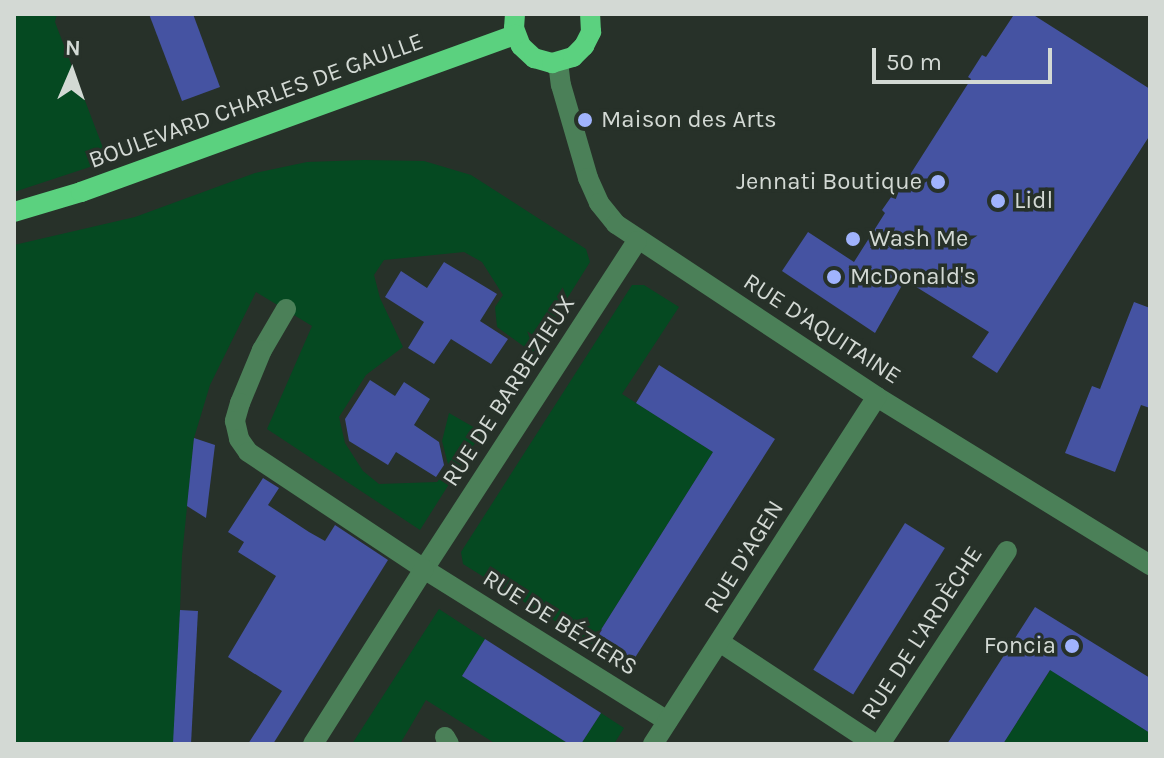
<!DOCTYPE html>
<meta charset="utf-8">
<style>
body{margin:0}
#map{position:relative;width:1164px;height:758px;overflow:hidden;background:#273129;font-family:Karla,sans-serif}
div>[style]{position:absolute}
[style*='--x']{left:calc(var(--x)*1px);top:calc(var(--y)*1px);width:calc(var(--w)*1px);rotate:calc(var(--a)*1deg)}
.green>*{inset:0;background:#054921}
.building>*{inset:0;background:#4553a2;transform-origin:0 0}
.minor>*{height:20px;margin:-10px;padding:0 10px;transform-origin:10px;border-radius:10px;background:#4b8058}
.major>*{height:20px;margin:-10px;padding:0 10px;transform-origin:10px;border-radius:10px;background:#5bd17f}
.dots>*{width:22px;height:22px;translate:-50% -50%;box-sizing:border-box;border:4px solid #273129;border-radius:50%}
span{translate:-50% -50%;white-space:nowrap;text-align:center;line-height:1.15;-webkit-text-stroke:7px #273129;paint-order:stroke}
.street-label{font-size:24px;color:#d3d9d4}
.poi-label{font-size:24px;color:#d3d9d4}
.left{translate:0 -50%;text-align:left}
.right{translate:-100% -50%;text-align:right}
.frame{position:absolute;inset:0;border:16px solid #d3d9d4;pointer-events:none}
.north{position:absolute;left:32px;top:32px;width:80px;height:80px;-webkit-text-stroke:6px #273129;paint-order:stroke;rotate:2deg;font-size:22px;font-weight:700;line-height:32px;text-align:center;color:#d3d9d4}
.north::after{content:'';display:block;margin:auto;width:28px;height:36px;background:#d3d9d4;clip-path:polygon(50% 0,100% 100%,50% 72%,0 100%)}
.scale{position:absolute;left:872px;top:48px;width:180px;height:36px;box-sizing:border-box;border:4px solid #d3d9d4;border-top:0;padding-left:10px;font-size:24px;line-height:28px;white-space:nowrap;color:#d3d9d4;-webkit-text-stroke:6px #273129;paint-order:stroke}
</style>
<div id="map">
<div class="green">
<i style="clip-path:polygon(14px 14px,57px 14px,55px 22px,108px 161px,14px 192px)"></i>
<i style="clip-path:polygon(364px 160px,424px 161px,471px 175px,586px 249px,590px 262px,533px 353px,497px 327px,495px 307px,503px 295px,482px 262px,464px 252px,384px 260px,374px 275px,380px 298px,403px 347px,366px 375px,339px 417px,345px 443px,363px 471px,379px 484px,437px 482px,449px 468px,442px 441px,449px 413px,482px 432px,420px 530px,267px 429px,312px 326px,256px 292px,210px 385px,194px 438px,182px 556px,175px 744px,14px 744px,14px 245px,135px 217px,255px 173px,307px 162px)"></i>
<i style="clip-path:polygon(632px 285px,644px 285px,679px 307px,622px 394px,713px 452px,592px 644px,463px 564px,461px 552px)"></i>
<i style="clip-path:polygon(439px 609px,485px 639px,462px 676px,569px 744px,496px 744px,426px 700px,400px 744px,352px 744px)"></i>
<i style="clip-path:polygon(1053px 666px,1057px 674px,1150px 733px,1150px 744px,1003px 744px)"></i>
<i style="clip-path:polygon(601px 713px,624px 728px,614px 744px,581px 744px)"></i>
</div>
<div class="building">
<i style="clip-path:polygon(149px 14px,193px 14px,220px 87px,182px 101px)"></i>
<i style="clip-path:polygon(1019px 14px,1032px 14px,1150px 89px,1150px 135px,997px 373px,972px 357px,989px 332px,905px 280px,875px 333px,782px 271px,808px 232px,854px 262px,885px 213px,882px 210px,896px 190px,899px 192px,971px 79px,968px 77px,982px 55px,986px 57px,1013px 16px)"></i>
<i style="clip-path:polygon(444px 262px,497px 294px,480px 321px,508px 339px,491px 364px,451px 339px,434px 364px,408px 348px,424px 322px,385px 297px,401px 271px,427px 288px)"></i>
<i style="clip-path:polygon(1134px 302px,1150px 308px,1150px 408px,1141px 405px,1115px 472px,1065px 453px,1092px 386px,1100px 389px)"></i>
<i style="clip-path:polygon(659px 365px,775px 439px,629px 667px,592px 644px,713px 452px,636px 403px)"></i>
<i style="clip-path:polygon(370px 380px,395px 396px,404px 382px,430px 399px,414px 425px,439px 442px,444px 465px,436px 477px,396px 452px,388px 465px,349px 441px,345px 419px)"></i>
<i style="clip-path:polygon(194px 438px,215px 445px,206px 518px,187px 506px)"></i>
<i style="clip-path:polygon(263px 478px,279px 488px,268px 505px,309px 532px,325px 541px,335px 525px,388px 560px,273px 744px,248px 744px,282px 691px,228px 657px,276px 576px,238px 552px,244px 542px,228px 532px)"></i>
<i style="left:905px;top:523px;width:47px;height:173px;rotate:32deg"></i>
<i style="clip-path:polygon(1035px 607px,1150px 678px,1150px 733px,1050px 670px,1003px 744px,947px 744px)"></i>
<i style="left:180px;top:610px;width:18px;height:134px;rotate:3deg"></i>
<i style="clip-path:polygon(485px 639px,601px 713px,581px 744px,569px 744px,462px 676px)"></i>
</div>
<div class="minor">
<i style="--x:558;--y:62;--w:23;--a:83"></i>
<i style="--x:561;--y:85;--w:97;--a:73.8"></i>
<i style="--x:588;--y:178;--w:27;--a:66"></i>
<i style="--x:599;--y:203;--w:27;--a:51"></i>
<i style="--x:616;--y:224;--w:313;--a:33.5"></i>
<i style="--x:877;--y:397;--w:321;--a:31.6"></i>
<i style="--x:637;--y:241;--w:391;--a:123"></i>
<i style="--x:424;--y:569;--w:287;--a:32"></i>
<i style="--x:286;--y:309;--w:48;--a:120.3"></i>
<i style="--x:262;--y:350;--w:57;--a:112.5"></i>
<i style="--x:240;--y:403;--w:19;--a:106"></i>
<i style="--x:235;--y:421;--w:18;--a:77"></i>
<i style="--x:239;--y:439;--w:16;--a:55"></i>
<i style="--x:248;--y:452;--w:211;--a:33.6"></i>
<i style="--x:424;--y:569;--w:207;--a:122.4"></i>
<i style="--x:721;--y:643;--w:184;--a:33.3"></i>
<i style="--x:445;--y:737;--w:8;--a:60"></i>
<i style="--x:653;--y:744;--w:413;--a:-57.2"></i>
<i style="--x:880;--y:744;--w:231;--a:-56.7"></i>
</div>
<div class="major">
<i style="--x:515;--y:14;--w:14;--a:94"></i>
<i style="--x:514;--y:28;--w:19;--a:69"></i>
<i style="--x:521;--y:46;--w:18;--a:43"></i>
<i style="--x:534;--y:58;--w:19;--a:16"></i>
<i style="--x:552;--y:63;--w:22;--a:-16"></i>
<i style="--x:573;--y:57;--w:16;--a:-45"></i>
<i style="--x:584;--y:46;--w:16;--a:-63"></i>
<i style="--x:591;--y:32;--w:18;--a:-93"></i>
<i style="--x:14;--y:212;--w:70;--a:-16.6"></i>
<i style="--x:81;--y:192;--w:462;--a:-19.9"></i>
</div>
<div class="dots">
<i style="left:585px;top:120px;background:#a0b3fd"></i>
<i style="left:938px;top:182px;background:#a0b3fd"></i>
<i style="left:998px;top:201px;background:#a0b3fd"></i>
<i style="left:853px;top:239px;background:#a0b3fd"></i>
<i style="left:834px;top:277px;background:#a0b3fd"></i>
<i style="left:1072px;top:646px;background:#a0b3fd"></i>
</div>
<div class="street-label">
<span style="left:256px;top:101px;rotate:-20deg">BOULEVARD CHARLES DE GAULLE</span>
<span style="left:822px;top:329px;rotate:33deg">RUE D'AQUITAINE</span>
<span style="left:509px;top:391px;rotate:-57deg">RUE DE BARBEZIEUX</span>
<span style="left:744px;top:557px;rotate:-58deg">RUE D'AGEN</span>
<span style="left:560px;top:623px;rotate:32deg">RUE DE BÉZIERS</span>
<span style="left:922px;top:633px;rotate:-57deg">RUE DE L'ARDÈCHE</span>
</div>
<div class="poi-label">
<span class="left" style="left:601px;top:120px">Maison des Arts</span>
<span class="right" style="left:922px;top:182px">Jennati Boutique</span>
<span class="left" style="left:1014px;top:201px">Lidl</span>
<span class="left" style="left:869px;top:239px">Wash Me</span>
<span class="left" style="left:850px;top:277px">McDonald's</span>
<span class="right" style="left:1056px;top:646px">Foncia</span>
</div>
<div class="frame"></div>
<div class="north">N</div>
<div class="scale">50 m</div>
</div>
